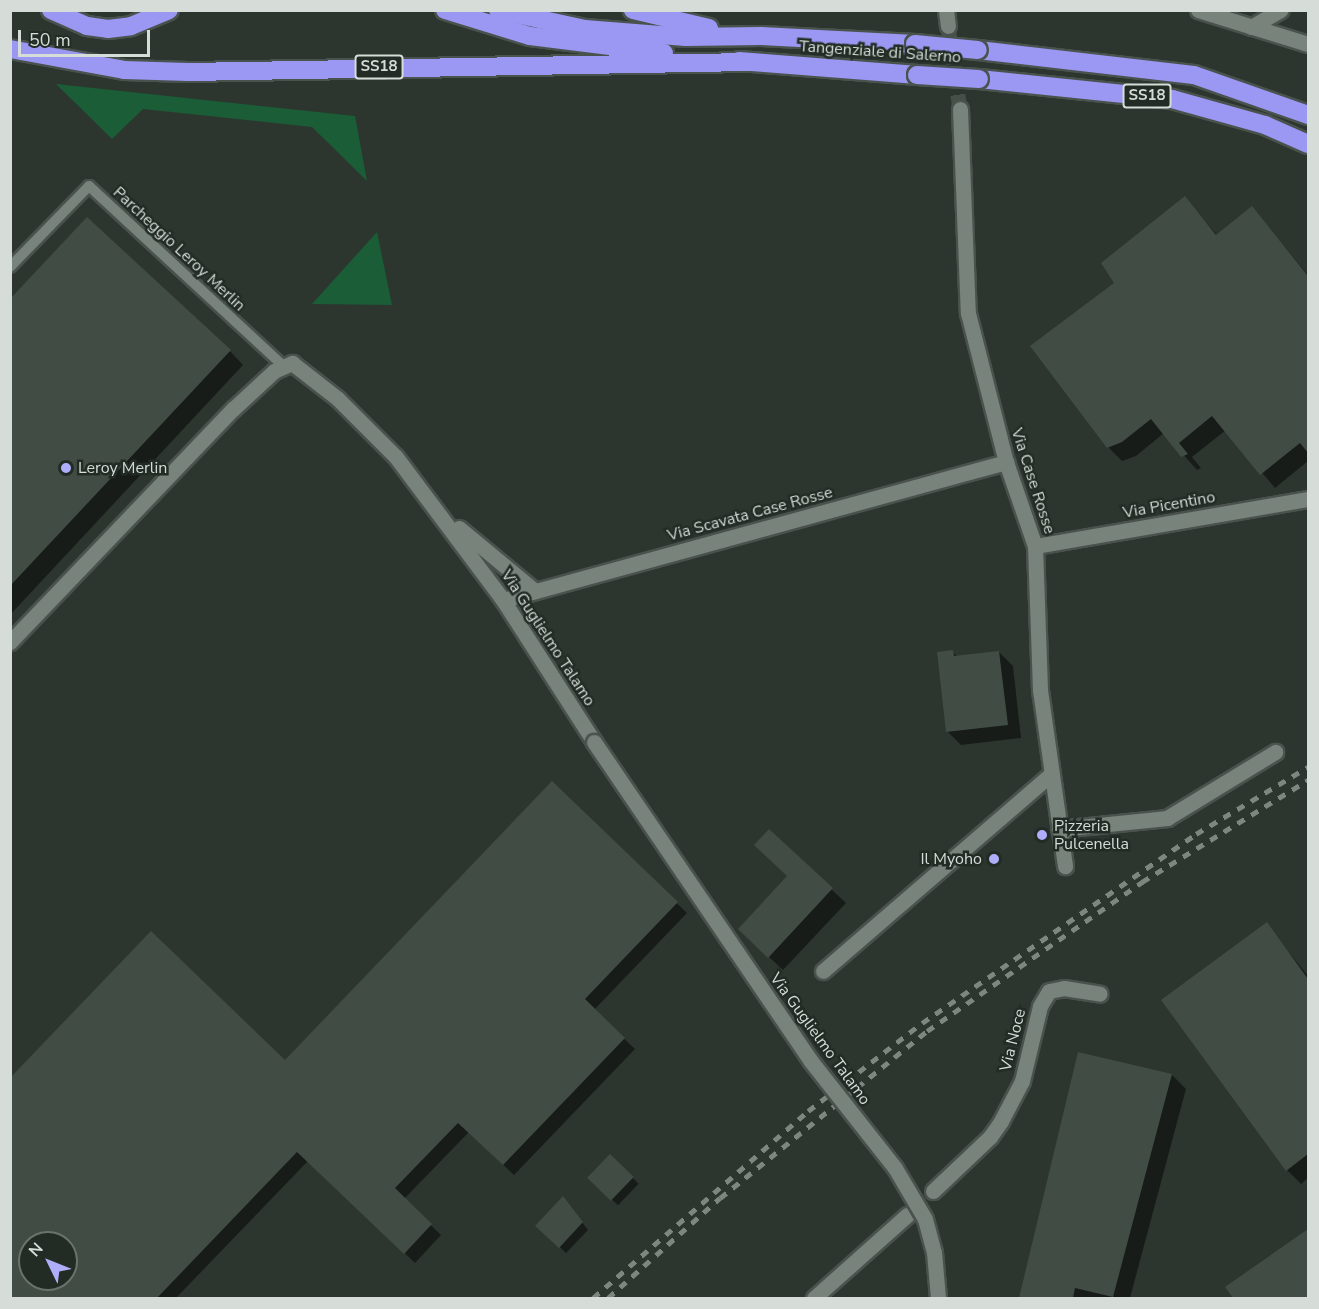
<!DOCTYPE html>
<style>
body{margin:0}
#map{position:relative;width:1319px;height:1309px;overflow:hidden;background:#2c362e;font-family:"Nunito Sans",sans-serif}
div>[style]{position:absolute}
[style*='--x']{left:calc(var(--x)*1px);top:calc(var(--y)*1px);width:calc(var(--w)*1px);rotate:calc(var(--a)*1deg)}
.green>*{inset:0;background:#1a5d37}
.shadow>*{inset:0;background:#0007;transform-origin:0 0}
.building>*{inset:0;background:#414c44;transform-origin:0 0}
.street-tunnel>*{height:15px;margin-top:-7.5px;transform-origin:0;background:repeating-linear-gradient(90deg,#464f47 0 15px,transparent 0 23px)}
.roads{filter:drop-shadow(2px 0 #4a524d) drop-shadow(-2px 0 #4a524d) drop-shadow(0 2px #4a524d) drop-shadow(0 -2px #4a524d)}
.lane>*{height:10px;margin:-5px;padding:0 5px;transform-origin:5px;border-radius:5px;background:#78837b}
.street>*{height:15px;margin:-7.5px;padding:0 7.5px;transform-origin:7.5px;border-radius:7.5px;background:#78837b}
.highway>*{height:18px;margin:-9px;padding:0 9px;transform-origin:9px;border-radius:9px;background:#9a98f3}
.rail>*{height:4.5px;margin-top:-2.25px;transform-origin:0;background:repeating-linear-gradient(90deg,#7e867f 0 8px,transparent 0 16px)}
.bridges{filter:drop-shadow(2px 0 #4a524d) drop-shadow(-2px 0 #4a524d) drop-shadow(0 2px #4a524d) drop-shadow(0 -2px #4a524d)}
.street-bridge>*{height:15px;margin:-7.5px;padding:0 7.5px;transform-origin:7.5px;border-radius:7.5px;background:#78837b}
.highway-bridge>*{height:18px;margin:-9px;padding:0 9px;transform-origin:9px;border-radius:9px;background:#9a98f3}
.dots>*{width:16px;height:16px;translate:-50% -50%;box-sizing:border-box;border:3px solid #222c25;border-radius:50%}
span{translate:-50% -50%;white-space:nowrap;text-align:center;line-height:1.15;-webkit-text-stroke:5px #222c25;paint-order:stroke}
.shield-label span{padding:2px 4px;background:#222c25;border:2px solid;border-radius:4px;-webkit-text-stroke-width:0}
.shield-label{font-size:15px;color:#d6dcd7;font-weight:700}
.street-label{font-size:16px;color:#d6dcd7}
.poi-label{font-size:16px;color:#d6dcd7}
.left{translate:0 -50%;text-align:left}
.right{translate:-100% -50%;text-align:right}
.frame{position:absolute;inset:0;border:12px solid #d6dcd7;pointer-events:none}
.north{position:absolute;left:18px;top:1231px;width:60px;height:60px;box-sizing:border-box;background:#222c25;border:2px solid #6a726c;border-radius:50%;rotate:313deg;font-size:16px;font-weight:700;line-height:24px;text-align:center;color:#d6dcd7}
.north::after{content:'';display:block;margin:auto;width:21px;height:27px;background:#aeaefa;clip-path:polygon(50% 0,100% 100%,50% 72%,0 100%)}
.scale{position:absolute;left:18px;top:30px;width:132px;height:27px;box-sizing:border-box;border:3px solid #d6dcd7;border-top:0;padding-left:8px;font-size:18px;line-height:21px;white-space:nowrap;color:#d6dcd7;-webkit-text-stroke:4px #222c25;paint-order:stroke}
</style>
<div id="map">
<div class="green">
<i style="clip-path:polygon(56px 84px,355px 116px,367px 181px,312px 127px,143px 109px,112px 139px)"></i>
<i style="clip-path:polygon(377px 232px,392px 305px,312px 304px)"></i>
</div>
<div class="shadow">
<i style="clip-path:polygon(1185px 198px,1217px 235px,1252px 208px,1308px 275px,1308px 461px,1275px 488px,1226px 430px,1192px 457px,1201px 468px,1197px 470px,1164px 433px,1136px 456px,1122px 461px,1108px 447px,1116px 283px)"></i>
<i style="clip-path:polygon(10px 301px,230px 351px,243px 365px,10px 615px)"></i>
<i style="clip-path:polygon(952px 652px,958px 657px,999px 652px,1013px 666px,1021px 738px,961px 745px,947px 731px)"></i>
<i style="clip-path:polygon(evenodd,552px 783px,687px 913px,594px 1010px,635px 1049px,514px 1175px,469px 1132px,404px 1199px,441px 1235px,415px 1263px,308px 1161px,176px 1298px,10px 1298px,10px 1081px,285px 1062px,552px 783px,30px 1243px,66px 1243px,66px 1279px,30px 1279px,30px 1243px)"></i>
<i style="clip-path:polygon(769px 831px,846px 903px,783px 970px,754px 943px,789px 876px)"></i>
<i style="clip-path:polygon(1266px 924px,1308px 976px,1308px 1178px,1301px 1184px,1287px 1170px)"></i>
<i style="clip-path:polygon(1080px 1053px,1172px 1075px,1186px 1089px,1130px 1298px,1020px 1298px)"></i>
<i style="left:610px;top:1156px;width:40px;height:30px;rotate:44deg"></i>
<i style="clip-path:polygon(569px 1205px,588px 1230px,566px 1253px,538px 1226px)"></i>
<i style="clip-path:polygon(1308px 1231px,1308px 1298px,1235px 1298px,1227px 1287px)"></i>
</div>
<div class="building">
<i style="clip-path:polygon(1185px 196px,1216px 235px,1252px 206px,1308px 276px,1308px 453px,1300px 443px,1260px 475px,1212px 416px,1179px 443px,1188px 454px,1181px 457px,1151px 419px,1122px 442px,1107px 448px,1030px 346px,1114px 283px,1101px 263px)"></i>
<i style="clip-path:polygon(87px 217px,231px 350px,10px 586px,10px 299px)"></i>
<i style="clip-path:polygon(953px 650px,954px 656px,999px 651px,1008px 725px,946px 732px,937px 652px)"></i>
<i style="clip-path:polygon(evenodd,552px 781px,678px 902px,585px 999px,625px 1038px,503px 1165px,458px 1123px,395px 1188px,432px 1224px,404px 1254px,297px 1152px,157px 1298px,10px 1298px,10px 1078px,151px 931px,285px 1060px,552px 781px,30px 1243px,66px 1243px,66px 1279px,30px 1279px,30px 1243px)"></i>
<i style="clip-path:polygon(769px 829px,833px 888px,768px 958px,738px 929px,787px 876px,754px 845px)"></i>
<i style="clip-path:polygon(1267px 922px,1308px 979px,1308px 1154px,1286px 1171px,1161px 1000px)"></i>
<i style="clip-path:polygon(1078px 1052px,1172px 1074px,1113px 1297px,1075px 1288px,1073px 1298px,1019px 1298px)"></i>
<i style="left:610px;top:1154px;width:33px;height:33px;rotate:44deg"></i>
<i style="clip-path:polygon(563px 1196px,583px 1222px,559px 1248px,535px 1226px)"></i>
<i style="clip-path:polygon(1308px 1229px,1308px 1298px,1233px 1298px,1225px 1287px)"></i>
</div>
<div class="street-tunnel">
<i style="--x:948;--y:26;--w:84;--a:81.8"></i>
</div>
<div class="roads">
<div class="lane">
<i style="--x:10;--y:267;--w:113;--a:-45.7"></i>
<i style="--x:89;--y:186;--w:263;--a:42.8"></i>
</div>
<div class="street">
<i style="--x:946;--y:10;--w:16;--a:83"></i>
<i style="--x:1198;--y:10;--w:115;--a:17.2"></i>
<i style="--x:1251;--y:27;--w:34;--a:-30"></i>
<i style="--x:960;--y:109;--w:204;--a:87.8"></i>
<i style="--x:968;--y:313;--w:154;--a:75.7"></i>
<i style="--x:1006;--y:462;--w:89;--a:71"></i>
<i style="--x:1035;--y:546;--w:144;--a:88"></i>
<i style="--x:1040;--y:690;--w:178;--a:81.9"></i>
<i style="--x:459;--y:528;--w:99;--a:39.7"></i>
<i style="--x:1035;--y:546;--w:277;--a:-9.8"></i>
<i style="--x:503;--y:600;--w:522;--a:-15.34"></i>
<i style="--x:10;--y:642;--w:323;--a:-46.3"></i>
<i style="--x:233;--y:409;--w:56;--a:-42.8"></i>
<i style="--x:274;--y:371;--w:20;--a:-24"></i>
<i style="--x:292;--y:363;--w:58;--a:38"></i>
<i style="--x:338;--y:399;--w:82;--a:45"></i>
<i style="--x:396;--y:457;--w:179;--a:53.2"></i>
<i style="--x:503;--y:600;--w:169;--a:57.3"></i>
<i style="--x:1059;--y:829;--w:109;--a:-5.8"></i>
<i style="--x:1167;--y:818;--w:127;--a:-31.4"></i>
<i style="--x:823;--y:971;--w:301;--a:-40.8"></i>
<i style="--x:933;--y:1191;--w:79;--a:-43.5"></i>
<i style="--x:990;--y:1137;--w:19;--a:-55"></i>
<i style="--x:1001;--y:1121;--w:45;--a:-62.3"></i>
<i style="--x:1022;--y:1081;--w:77;--a:-76.5"></i>
<i style="--x:1040;--y:1006;--w:17;--a:-59"></i>
<i style="--x:1049;--y:991;--w:15;--a:-11"></i>
<i style="--x:1064;--y:988;--w:36;--a:9"></i>
<i style="--x:814;--y:1298;--w:125;--a:-41.7"></i>
</div>
<div class="highway">
<i style="--x:51;--y:10;--w:39;--a:24"></i>
<i style="--x:87;--y:26;--w:21;--a:8"></i>
<i style="--x:108;--y:29;--w:23;--a:-7"></i>
<i style="--x:131;--y:26;--w:41;--a:-22.8"></i>
<i style="--x:445;--y:10;--w:89;--a:17"></i>
<i style="--x:530;--y:36;--w:135;--a:7.2"></i>
<i style="--x:498;--y:10;--w:89;--a:12.3"></i>
<i style="--x:585;--y:29;--w:101;--a:4.5"></i>
<i style="--x:686;--y:37;--w:75;--a:-0.8"></i>
<i style="--x:761;--y:36;--w:154;--a:3"></i>
<i style="--x:633;--y:10;--w:78;--a:13.3"></i>
<i style="--x:10;--y:49;--w:116;--a:10.4"></i>
<i style="--x:124;--y:70;--w:64;--a:1.8"></i>
<i style="--x:188;--y:72;--w:561;--a:-1.02"></i>
<i style="--x:978;--y:50;--w:217;--a:6.6"></i>
<i style="--x:1194;--y:75;--w:121;--a:19.3"></i>
<i style="--x:739;--y:61;--w:179;--a:4.5"></i>
<i style="--x:979;--y:79;--w:194;--a:5.9"></i>
<i style="--x:1172;--y:99;--w:97;--a:15.6"></i>
<i style="--x:1265;--y:125;--w:47;--a:23.8"></i>
</div>
</div>
<div class="rail">
<i style="--x:593;--y:1298;--w:285;--a:-41"></i>
<i style="--x:808;--y:1111;--w:144;--a:-37.7"></i>
<i style="--x:922;--y:1023;--w:333;--a:-34.6"></i>
<i style="--x:1196;--y:834;--w:131;--a:-30.9"></i>
<i style="--x:608;--y:1298;--w:150;--a:-41.8"></i>
<i style="--x:720;--y:1198;--w:266;--a:-38.9"></i>
<i style="--x:927;--y:1031;--w:262;--a:-34.7"></i>
<i style="--x:1142;--y:882;--w:195;--a:-31.6"></i>
</div>
<div class="bridges">
<div class="street-bridge">
<i style="--x:594;--y:742;--w:384;--a:55.8"></i>
<i style="--x:810;--y:1060;--w:137;--a:51.8"></i>
<i style="--x:895;--y:1168;--w:59;--a:59.5"></i>
<i style="--x:925;--y:1219;--w:34;--a:75"></i>
<i style="--x:934;--y:1252;--w:46;--a:85"></i>
</div>
<div class="highway-bridge">
<i style="--x:915;--y:44;--w:63;--a:5.4"></i>
<i style="--x:917;--y:75;--w:62;--a:3.7"></i>
</div>
</div>
<div class="dots">
<i style="left:66px;top:468px;background:#aeaefa"></i>
<i style="left:1042px;top:835px;background:#aeaefa"></i>
<i style="left:994px;top:859px;background:#aeaefa"></i>
</div>
<div class="shield-label">
<span style="left:379px;top:67px">SS18</span>
<span style="left:1147px;top:96px">SS18</span>
</div>
<div class="street-label">
<span style="left:880px;top:52px;rotate:4deg">Tangenziale di Salerno</span>
<span style="left:179px;top:249px;rotate:43deg">Parcheggio Leroy Merlin</span>
<span style="left:1033px;top:481px;rotate:72deg">Via Case Rosse</span>
<span style="left:1169px;top:505px;rotate:-10deg">Via Picentino</span>
<span style="left:750px;top:514px;rotate:-15deg">Via Scavata Case Rosse</span>
<span style="left:548px;top:638px;rotate:57deg">Via Guglielmo Talamo</span>
<span style="left:820px;top:1039px;rotate:54deg">Via Guglielmo Talamo</span>
<span style="left:1013px;top:1040px;rotate:-76deg">Via Noce</span>
</div>
<div class="poi-label">
<span class="left" style="left:78px;top:468px">Leroy Merlin</span>
<span class="left" style="left:1054px;top:835px">Pizzeria<br>Pulcenella</span>
<span class="right" style="left:982px;top:859px">Il Myoho</span>
</div>
<div class="frame"></div>
<div class="north">N</div>
<div class="scale">50 m</div>
</div>
